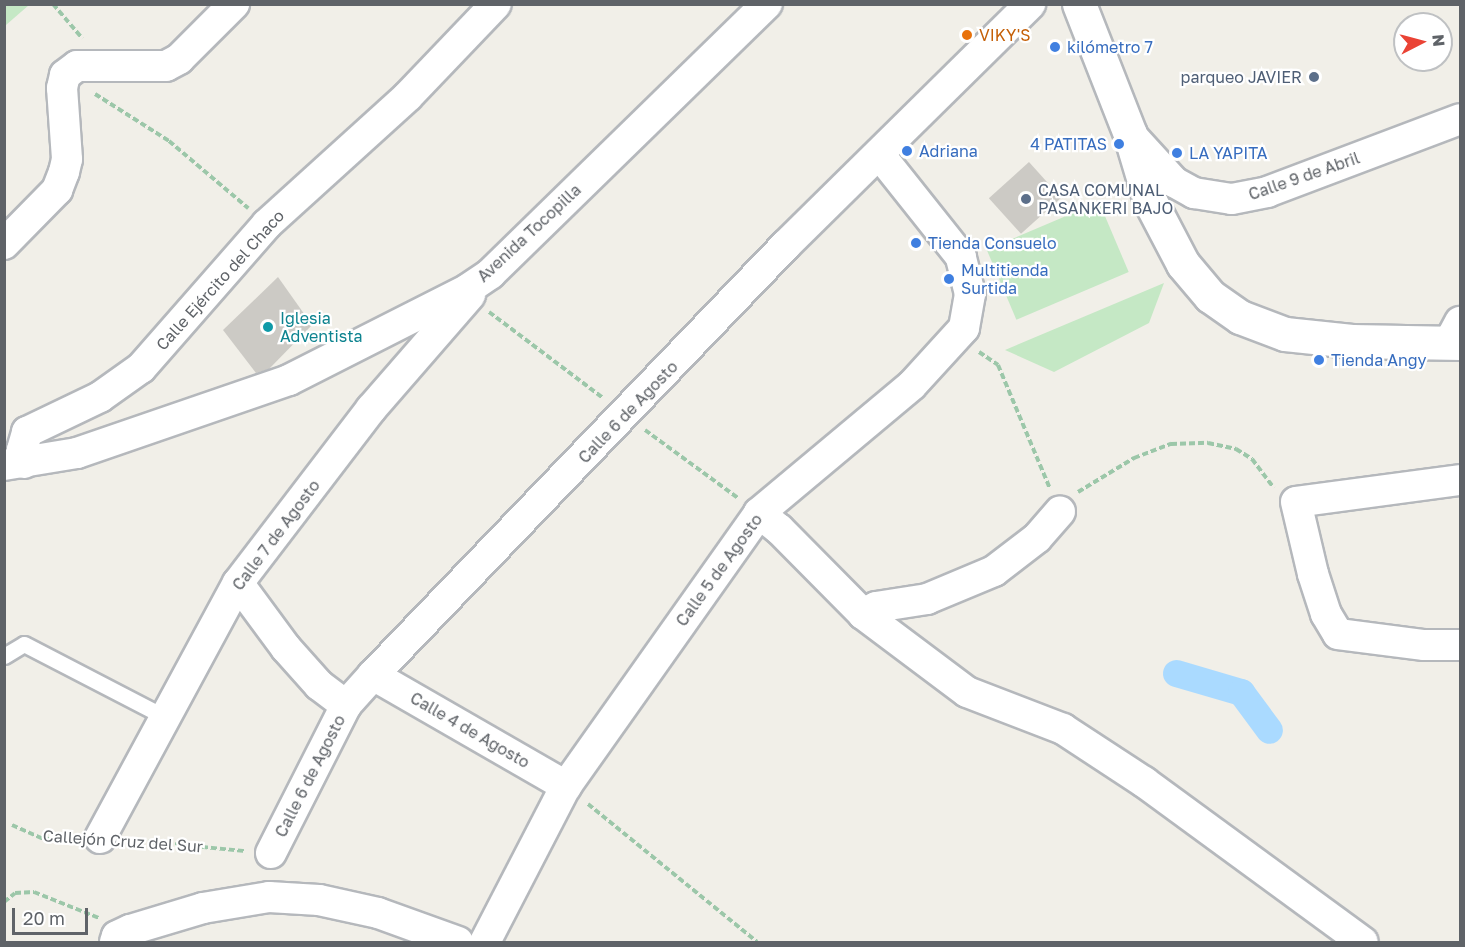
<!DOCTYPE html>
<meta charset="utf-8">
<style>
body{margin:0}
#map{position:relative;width:1465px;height:947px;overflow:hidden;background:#f1efe8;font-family:"Golos Text",sans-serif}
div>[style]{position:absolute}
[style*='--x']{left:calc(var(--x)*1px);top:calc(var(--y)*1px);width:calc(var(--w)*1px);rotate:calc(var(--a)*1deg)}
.green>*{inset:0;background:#c5e8c5;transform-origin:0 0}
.canal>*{height:27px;margin:-13.5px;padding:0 13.5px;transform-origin:13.5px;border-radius:13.5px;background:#aadaff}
.building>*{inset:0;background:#cccac5;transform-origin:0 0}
.path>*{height:4px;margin-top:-2px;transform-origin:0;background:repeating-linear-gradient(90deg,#9cc7a9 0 6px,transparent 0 9px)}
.roads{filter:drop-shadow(2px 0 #b5b8bc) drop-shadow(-2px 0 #b5b8bc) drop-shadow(0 2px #b5b8bc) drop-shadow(0 -2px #b5b8bc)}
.lane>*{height:15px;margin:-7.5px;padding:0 7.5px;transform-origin:7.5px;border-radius:7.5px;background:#fff}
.street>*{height:30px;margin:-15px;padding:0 15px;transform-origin:15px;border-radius:15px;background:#fff}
.secondary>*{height:33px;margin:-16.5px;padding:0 16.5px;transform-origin:16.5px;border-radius:16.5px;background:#fff}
.dots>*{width:16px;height:16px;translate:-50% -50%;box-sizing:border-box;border:3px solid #fff;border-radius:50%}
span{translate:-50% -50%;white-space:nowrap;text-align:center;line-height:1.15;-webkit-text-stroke:4.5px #fff;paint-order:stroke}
.food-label{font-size:16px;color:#c56008}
.left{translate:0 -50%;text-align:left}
.shop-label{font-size:16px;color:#366cbe}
.right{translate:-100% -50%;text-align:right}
.service-label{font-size:16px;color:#4e5e75}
.street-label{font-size:16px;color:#5f6368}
.culture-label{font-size:16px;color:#0d838f}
.frame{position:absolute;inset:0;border:6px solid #5f6368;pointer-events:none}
.north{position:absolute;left:1393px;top:12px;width:60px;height:60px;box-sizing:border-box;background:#fff;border:2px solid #bfc1c3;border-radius:50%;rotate:84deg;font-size:16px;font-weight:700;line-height:24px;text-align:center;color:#5f6368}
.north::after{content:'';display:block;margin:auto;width:21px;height:27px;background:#ea4335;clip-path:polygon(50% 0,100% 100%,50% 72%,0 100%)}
.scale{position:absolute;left:12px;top:908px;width:76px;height:27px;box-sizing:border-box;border:3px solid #5f6368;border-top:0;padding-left:8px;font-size:18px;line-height:21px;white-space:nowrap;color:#5f6368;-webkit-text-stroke:4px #fff;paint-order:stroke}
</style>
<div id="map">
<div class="green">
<i style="clip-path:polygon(5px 4px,29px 4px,29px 5px,6px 25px)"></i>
<i style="left:1099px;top:202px;width:76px;height:122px;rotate:67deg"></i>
<i style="clip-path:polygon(1164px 283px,1149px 323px,1054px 372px,1005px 350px)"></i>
</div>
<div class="canal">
<i style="--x:1176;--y:673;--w:68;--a:16.3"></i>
<i style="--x:1241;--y:692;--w:47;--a:53.6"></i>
</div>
<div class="building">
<i style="left:1029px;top:162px;width:48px;height:54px;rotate:48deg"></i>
<i style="clip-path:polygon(278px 277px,312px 325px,269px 369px,256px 373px,223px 330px)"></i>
</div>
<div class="path">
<i style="--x:53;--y:4;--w:45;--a:49.5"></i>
<i style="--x:95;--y:94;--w:88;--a:32.4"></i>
<i style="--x:169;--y:141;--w:104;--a:40.3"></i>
<i style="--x:489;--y:312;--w:143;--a:37"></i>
<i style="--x:979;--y:352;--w:23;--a:34"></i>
<i style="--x:998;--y:365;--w:134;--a:67.2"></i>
<i style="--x:645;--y:430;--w:115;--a:36.2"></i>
<i style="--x:1078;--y:492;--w:66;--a:-31.3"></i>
<i style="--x:1134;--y:458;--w:40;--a:-21"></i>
<i style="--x:1171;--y:444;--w:37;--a:-2"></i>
<i style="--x:1208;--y:443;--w:29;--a:12"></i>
<i style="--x:1236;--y:449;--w:19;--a:32"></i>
<i style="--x:1252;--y:459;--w:36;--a:53"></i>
<i style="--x:588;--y:804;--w:218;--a:39.2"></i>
<i style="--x:12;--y:825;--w:35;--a:24"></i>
<i style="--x:44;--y:839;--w:30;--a:-2"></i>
<i style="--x:130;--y:840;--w:116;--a:5.5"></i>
<i style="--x:4;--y:902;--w:14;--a:-39"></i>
<i style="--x:15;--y:893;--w:19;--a:-3"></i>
<i style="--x:34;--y:892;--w:70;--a:21.8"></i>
</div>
<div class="roads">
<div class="lane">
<i style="--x:4;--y:656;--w:23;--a:-31"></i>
<i style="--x:24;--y:644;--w:159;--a:27.4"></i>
</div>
<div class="street">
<i style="--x:1130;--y:134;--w:65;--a:47.5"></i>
<i style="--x:1174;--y:182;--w:23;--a:29"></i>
<i style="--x:1194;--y:193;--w:38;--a:9"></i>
<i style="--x:1232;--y:199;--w:36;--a:-11"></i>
<i style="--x:1267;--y:192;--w:206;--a:-20.7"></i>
<i style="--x:4;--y:244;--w:76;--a:-45.5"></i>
<i style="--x:57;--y:190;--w:19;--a:-69"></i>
<i style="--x:64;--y:172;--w:13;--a:-77"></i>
<i style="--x:67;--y:159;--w:71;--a:-94"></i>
<i style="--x:62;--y:88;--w:13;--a:-77"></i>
<i style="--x:65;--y:75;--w:15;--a:-37"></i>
<i style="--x:77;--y:66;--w:89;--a:0"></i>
<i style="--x:166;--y:66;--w:15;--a:-28"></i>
<i style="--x:179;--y:59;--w:78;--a:-45"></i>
<i style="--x:1454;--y:341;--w:6;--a:-99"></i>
<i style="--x:1453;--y:335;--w:15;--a:-62"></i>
<i style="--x:24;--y:463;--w:13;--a:-99"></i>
<i style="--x:22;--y:450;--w:19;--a:-74"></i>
<i style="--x:27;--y:432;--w:81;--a:-25.6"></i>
<i style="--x:100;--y:397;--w:50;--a:-35.3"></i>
<i style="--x:141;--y:368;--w:191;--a:-48.8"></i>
<i style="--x:267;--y:224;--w:190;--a:-42.2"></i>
<i style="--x:408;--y:96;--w:127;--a:-46.3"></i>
<i style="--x:4;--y:465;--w:74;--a:-9.3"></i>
<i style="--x:77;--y:453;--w:224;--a:-19"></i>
<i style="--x:289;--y:380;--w:201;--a:-26.9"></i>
<i style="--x:468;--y:289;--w:27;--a:-34"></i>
<i style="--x:490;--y:274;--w:387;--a:-44.3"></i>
<i style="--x:1460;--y:480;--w:165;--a:172.4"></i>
<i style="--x:1296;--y:502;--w:74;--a:76.7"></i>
<i style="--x:1313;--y:574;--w:42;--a:72"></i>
<i style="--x:1326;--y:614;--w:23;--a:59"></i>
<i style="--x:1338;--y:634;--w:87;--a:7.3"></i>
<i style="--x:1424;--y:645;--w:36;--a:0"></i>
<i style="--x:759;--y:513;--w:26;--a:39"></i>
<i style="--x:779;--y:529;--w:120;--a:45.3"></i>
<i style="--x:863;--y:614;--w:130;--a:36.9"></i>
<i style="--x:967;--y:692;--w:103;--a:21.1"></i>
<i style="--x:1063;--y:729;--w:97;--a:33.2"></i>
<i style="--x:1144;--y:782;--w:271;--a:36.2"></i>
<i style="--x:238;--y:583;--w:81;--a:53.6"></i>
<i style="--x:286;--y:648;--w:50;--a:48.3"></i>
<i style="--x:319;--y:685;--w:34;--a:37"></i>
<i style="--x:863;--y:614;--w:15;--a:-28"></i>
<i style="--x:876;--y:607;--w:52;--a:-8.9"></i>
<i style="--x:927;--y:599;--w:73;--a:-22.7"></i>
<i style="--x:994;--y:571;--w:54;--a:-37.5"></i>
<i style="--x:1037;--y:538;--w:35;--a:-49"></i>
<i style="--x:373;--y:675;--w:223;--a:29.9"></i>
<i style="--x:100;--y:838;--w:290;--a:-61.6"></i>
<i style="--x:238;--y:583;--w:219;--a:-52.6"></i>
<i style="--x:371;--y:409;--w:151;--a:-49"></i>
<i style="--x:271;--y:853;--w:166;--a:-63.1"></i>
<i style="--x:346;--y:705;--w:40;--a:-48"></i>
<i style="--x:373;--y:675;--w:596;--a:-46.16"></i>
<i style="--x:786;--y:245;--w:343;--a:-44.6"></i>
<i style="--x:115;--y:942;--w:6;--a:-72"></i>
<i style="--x:117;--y:936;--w:14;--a:-25"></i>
<i style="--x:130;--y:930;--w:76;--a:-16.8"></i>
<i style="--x:203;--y:908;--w:67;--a:-9.5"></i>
<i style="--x:269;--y:897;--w:50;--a:3.4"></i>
<i style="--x:319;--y:900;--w:60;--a:12.4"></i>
<i style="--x:378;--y:913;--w:85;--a:19.9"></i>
<i style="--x:485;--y:942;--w:176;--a:-62.6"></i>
<i style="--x:566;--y:786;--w:334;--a:-54.7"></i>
<i style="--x:759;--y:513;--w:199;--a:-39.9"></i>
<i style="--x:912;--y:385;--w:77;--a:-47.6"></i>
<i style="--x:964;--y:328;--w:35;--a:-80"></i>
<i style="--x:970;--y:294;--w:38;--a:-104"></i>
<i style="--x:961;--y:257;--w:130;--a:-128.5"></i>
</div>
<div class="secondary">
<i style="--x:1079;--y:4;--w:140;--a:68.6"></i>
<i style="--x:1130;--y:134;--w:70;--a:73.4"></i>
<i style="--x:1150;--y:201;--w:71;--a:62.4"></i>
<i style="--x:1183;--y:264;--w:42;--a:49.8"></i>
<i style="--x:1210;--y:296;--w:37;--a:35"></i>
<i style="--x:1240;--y:317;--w:48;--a:20.7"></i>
<i style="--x:1285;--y:334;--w:67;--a:6"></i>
<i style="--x:1352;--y:341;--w:108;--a:1.1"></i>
</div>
</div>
<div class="dots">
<i style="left:967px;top:35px;background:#e8710a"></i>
<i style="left:1055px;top:47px;background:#3f7fe0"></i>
<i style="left:1314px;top:77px;background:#5c6f8a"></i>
<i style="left:1119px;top:144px;background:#3f7fe0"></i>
<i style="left:907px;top:151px;background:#3f7fe0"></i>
<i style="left:1177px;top:153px;background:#3f7fe0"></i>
<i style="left:1026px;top:199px;background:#5c6f8a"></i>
<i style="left:916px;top:243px;background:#3f7fe0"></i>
<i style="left:949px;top:279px;background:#3f7fe0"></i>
<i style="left:268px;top:327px;background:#0f9aa8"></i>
<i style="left:1319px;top:360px;background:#3f7fe0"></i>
</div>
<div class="food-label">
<span class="left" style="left:979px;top:35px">VIKY'S</span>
</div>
<div class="shop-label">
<span class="left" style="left:1067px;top:47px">kilómetro 7</span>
<span class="right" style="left:1107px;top:144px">4 PATITAS</span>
<span class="left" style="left:919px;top:151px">Adriana</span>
<span class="left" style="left:1189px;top:153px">LA YAPITA</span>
<span class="left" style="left:928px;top:243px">Tienda Consuelo</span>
<span class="left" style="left:961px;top:279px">Multitienda<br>Surtida</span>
<span class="left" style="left:1331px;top:360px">Tienda Angy</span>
</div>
<div class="service-label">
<span class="right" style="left:1302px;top:77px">parqueo JAVIER</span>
<span class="left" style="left:1038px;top:199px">CASA COMUNAL<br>PASANKERI BAJO</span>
</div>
<div class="street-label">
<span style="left:1304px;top:176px;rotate:-19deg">Calle 9 de Abril</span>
<span style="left:529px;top:233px;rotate:-43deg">Avenida Tocopilla</span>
<span style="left:220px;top:280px;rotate:-48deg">Calle Ejército del Chaco</span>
<span style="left:628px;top:412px;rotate:-46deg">Calle 6 de Agosto</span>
<span style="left:276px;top:535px;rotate:-53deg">Calle 7 de Agosto</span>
<span style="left:719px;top:570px;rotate:-54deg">Calle 5 de Agosto</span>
<span style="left:470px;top:730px;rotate:30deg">Calle 4 de Agosto</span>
<span style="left:310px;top:776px;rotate:-63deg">Calle 6 de Agosto</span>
<span style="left:123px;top:841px;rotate:4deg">Callejón Cruz del Sur</span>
</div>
<div class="culture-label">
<span class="left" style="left:280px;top:327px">Iglesia<br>Adventista</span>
</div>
<div class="frame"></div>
<div class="north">N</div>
<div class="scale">20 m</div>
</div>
